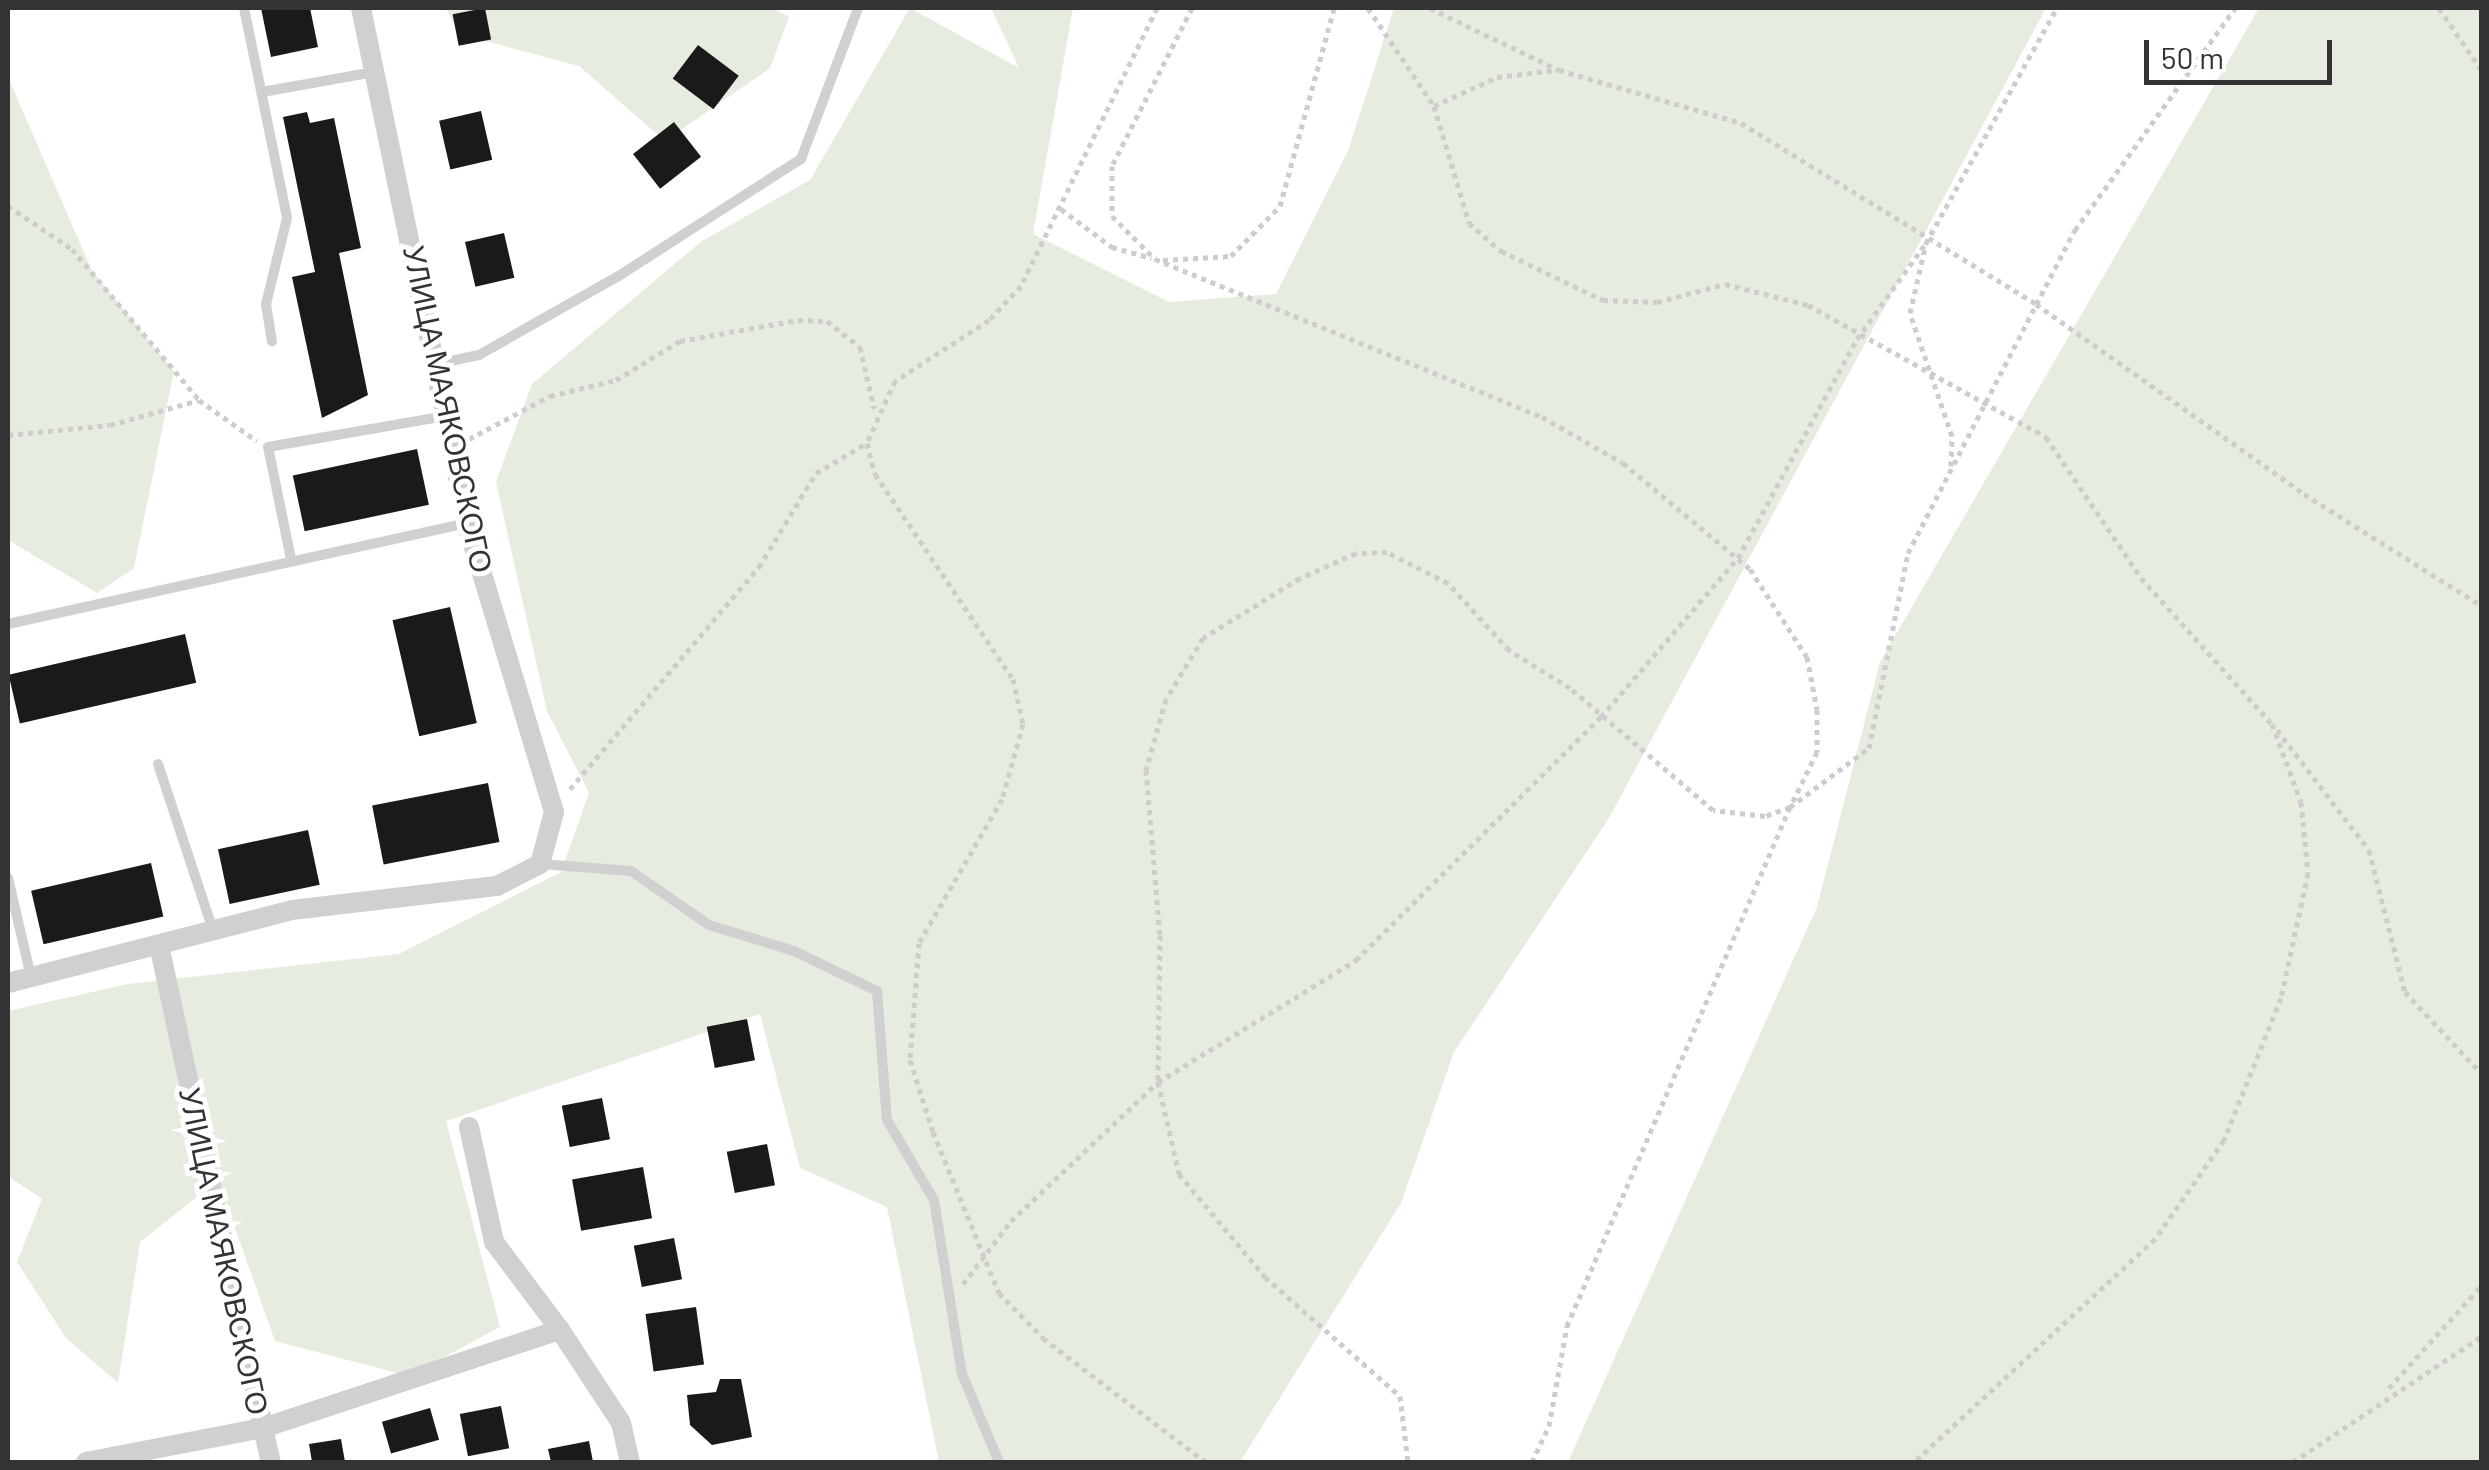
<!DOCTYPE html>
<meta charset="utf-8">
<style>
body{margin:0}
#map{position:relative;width:2489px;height:1470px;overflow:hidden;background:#fff;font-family:Barlow,sans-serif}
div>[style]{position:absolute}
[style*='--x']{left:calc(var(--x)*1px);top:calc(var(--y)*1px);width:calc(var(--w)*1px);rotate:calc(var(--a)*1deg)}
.green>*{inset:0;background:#e6ecdf}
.building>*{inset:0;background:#1a1a1a;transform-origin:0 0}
.path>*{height:5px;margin-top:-2.5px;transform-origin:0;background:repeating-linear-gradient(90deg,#cdcdcd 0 5px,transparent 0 10px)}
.lane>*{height:10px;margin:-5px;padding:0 5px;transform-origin:5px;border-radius:5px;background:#d0d0d0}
.street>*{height:20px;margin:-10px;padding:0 10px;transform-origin:10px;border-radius:10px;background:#d0d0d0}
span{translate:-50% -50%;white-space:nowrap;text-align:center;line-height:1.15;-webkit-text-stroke:10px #fff;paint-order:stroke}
.street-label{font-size:30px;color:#333}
.frame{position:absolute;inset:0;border:10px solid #333;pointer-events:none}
.scale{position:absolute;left:2144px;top:40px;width:188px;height:45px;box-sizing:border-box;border:5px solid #333;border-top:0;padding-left:12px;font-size:30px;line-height:35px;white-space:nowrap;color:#333;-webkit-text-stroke:8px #fff;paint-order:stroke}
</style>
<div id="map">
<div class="green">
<i style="clip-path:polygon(446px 8px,772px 8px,789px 17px,770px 68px,665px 141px,579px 66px,459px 34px)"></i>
<i style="clip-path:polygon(910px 8px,1019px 68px,991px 8px,1073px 8px,1033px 234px,1169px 302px,1276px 294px,1348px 151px,1394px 8px,2046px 8px,1609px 818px,1454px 1052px,1401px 1203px,1240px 1462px,939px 1462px,887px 1207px,800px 1168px,760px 1014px,446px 1121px,500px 1327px,409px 1376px,275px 1341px,218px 1180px,140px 1242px,118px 1383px,66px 1338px,17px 1262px,42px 1199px,8px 1176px,8px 1011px,128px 984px,399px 954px,561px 872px,589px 793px,547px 711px,496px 482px,532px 384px,702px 241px,810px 180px)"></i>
<i style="clip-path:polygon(2259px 8px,2481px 8px,2481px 1462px,1568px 1462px,1817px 907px,1880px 662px)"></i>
<i style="clip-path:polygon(8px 77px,92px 271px,174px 371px,134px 568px,97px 593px,8px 540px)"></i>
</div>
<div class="building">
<i style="clip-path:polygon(261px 8px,310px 8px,318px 47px,271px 57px)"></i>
<i style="left:485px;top:8px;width:32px;height:33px;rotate:79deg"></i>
<i style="left:698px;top:45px;width:51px;height:42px;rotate:37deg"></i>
<i style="left:481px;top:111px;width:50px;height:43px;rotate:77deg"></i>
<i style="clip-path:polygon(307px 112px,310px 123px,334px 118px,361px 248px,339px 253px,368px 395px,322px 418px,292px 277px,315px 272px,283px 117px)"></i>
<i style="left:674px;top:122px;width:44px;height:52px;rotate:52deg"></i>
<i style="left:504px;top:233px;width:46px;height:40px;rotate:77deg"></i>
<i style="left:417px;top:449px;width:57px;height:127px;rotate:78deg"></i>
<i style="left:450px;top:607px;width:119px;height:59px;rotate:77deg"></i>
<i style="left:185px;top:634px;width:50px;height:181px;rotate:77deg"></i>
<i style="left:488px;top:783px;width:60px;height:118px;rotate:79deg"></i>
<i style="left:308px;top:830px;width:56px;height:92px;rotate:78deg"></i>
<i style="left:151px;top:863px;width:55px;height:123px;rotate:77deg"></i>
<i style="left:747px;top:1019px;width:42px;height:41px;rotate:79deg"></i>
<i style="left:602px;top:1098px;width:42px;height:41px;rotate:79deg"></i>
<i style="left:767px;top:1144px;width:42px;height:41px;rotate:79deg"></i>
<i style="left:643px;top:1167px;width:52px;height:72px;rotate:80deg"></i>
<i style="left:674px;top:1238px;width:42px;height:41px;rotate:79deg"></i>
<i style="left:696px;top:1307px;width:58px;height:51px;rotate:82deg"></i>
<i style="clip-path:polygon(720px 1379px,741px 1379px,752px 1437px,712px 1445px,690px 1425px,687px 1395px,716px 1392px)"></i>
<i style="left:501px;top:1406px;width:43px;height:42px;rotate:79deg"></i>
<i style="left:430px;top:1408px;width:33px;height:50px;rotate:74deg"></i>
<i style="clip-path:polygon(341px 1439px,345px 1462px,312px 1462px,309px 1444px)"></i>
<i style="clip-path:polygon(589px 1441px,593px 1462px,551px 1462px,548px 1449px)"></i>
</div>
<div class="path">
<i style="--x:1157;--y:8;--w:309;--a:116.1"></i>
<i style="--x:1021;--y:286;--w:47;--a:133.3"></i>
<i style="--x:989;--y:320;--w:112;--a:147"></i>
<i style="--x:895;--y:381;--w:68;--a:114.3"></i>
<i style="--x:867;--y:443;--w:32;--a:76"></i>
<i style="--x:875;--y:474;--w:247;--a:56.1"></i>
<i style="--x:1013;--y:679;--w:46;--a:77.5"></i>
<i style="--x:1023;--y:724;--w:78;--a:105.6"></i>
<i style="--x:1002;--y:799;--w:166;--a:120"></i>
<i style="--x:919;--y:943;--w:117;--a:94.4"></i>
<i style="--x:910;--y:1060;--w:76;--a:72.3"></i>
<i style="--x:933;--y:1132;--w:174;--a:67.7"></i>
<i style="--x:999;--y:1293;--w:63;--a:45.6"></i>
<i style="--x:1043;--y:1338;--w:205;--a:37.3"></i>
<i style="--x:1192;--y:8;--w:177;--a:116.9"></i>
<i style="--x:1112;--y:166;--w:50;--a:90"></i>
<i style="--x:1112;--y:216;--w:61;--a:45"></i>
<i style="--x:1155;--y:259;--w:418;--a:22.2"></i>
<i style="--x:1542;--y:417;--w:93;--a:29.6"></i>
<i style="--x:1623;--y:463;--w:165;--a:39.8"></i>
<i style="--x:1750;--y:569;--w:105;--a:57.1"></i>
<i style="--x:1807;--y:657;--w:54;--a:79.3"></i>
<i style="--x:1817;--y:710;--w:42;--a:90"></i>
<i style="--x:1817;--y:752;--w:61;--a:116.1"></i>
<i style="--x:1790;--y:807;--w:27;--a:160"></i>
<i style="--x:1765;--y:816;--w:52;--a:-173.4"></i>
<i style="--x:1713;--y:810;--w:188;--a:-139.5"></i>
<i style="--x:1570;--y:688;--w:72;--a:-148.1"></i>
<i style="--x:1509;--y:650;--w:91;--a:-132.3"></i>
<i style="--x:1448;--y:583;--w:68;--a:-153.1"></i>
<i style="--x:1387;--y:552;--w:31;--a:178"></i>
<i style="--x:1356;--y:553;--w:61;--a:155.9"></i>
<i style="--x:1300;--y:578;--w:114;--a:148.3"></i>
<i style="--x:1203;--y:638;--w:71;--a:121.2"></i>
<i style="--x:1166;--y:699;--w:74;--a:105.7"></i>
<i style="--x:1146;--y:770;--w:166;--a:85.2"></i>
<i style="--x:1160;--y:935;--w:147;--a:90.8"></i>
<i style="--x:1158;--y:1082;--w:94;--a:77.1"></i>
<i style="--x:1179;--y:1174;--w:134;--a:50.1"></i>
<i style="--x:1265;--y:1277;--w:180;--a:41.4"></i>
<i style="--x:1400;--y:1396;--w:66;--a:83.1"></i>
<i style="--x:1368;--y:8;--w:118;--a:56"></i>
<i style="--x:1434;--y:106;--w:122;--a:73.3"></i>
<i style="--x:1469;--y:223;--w:43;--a:41.2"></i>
<i style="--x:1501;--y:251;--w:113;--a:25.7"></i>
<i style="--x:1603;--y:300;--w:54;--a:2.1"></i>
<i style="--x:1657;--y:302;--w:70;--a:-14.8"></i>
<i style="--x:1725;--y:284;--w:86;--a:14.2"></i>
<i style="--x:1808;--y:305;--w:272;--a:29"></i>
<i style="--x:2046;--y:437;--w:170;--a:56"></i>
<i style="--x:2141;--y:578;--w:196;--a:48.1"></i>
<i style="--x:2272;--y:724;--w:83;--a:69.6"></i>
<i style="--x:2301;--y:802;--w:71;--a:84.4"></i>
<i style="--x:2308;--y:873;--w:128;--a:102.2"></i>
<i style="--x:2281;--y:998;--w:153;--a:111.9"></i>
<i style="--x:2224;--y:1140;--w:121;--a:124.9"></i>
<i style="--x:2155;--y:1239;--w:328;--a:137.2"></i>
<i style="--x:1430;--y:8;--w:143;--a:25.7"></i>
<i style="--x:1559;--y:70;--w:190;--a:16.2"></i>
<i style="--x:1741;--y:123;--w:346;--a:31.5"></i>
<i style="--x:2036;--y:304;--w:329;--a:35.3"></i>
<i style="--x:2304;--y:494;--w:210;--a:32.2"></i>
<i style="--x:2439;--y:8;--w:76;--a:55.7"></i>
<i style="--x:1434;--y:106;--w:69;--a:-24.7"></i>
<i style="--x:1497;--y:77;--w:59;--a:-6.8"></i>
<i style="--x:8;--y:206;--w:77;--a:33.9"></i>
<i style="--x:72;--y:249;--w:197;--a:49.9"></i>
<i style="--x:199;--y:400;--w:71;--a:35.3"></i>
<i style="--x:1061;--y:209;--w:64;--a:36.7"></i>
<i style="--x:1112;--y:247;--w:41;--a:15.4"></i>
<i style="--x:1163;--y:260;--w:68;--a:-3.4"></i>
<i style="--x:1231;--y:256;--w:70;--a:-45.6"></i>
<i style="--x:1280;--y:206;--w:205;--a:-74.7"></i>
<i style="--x:8;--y:435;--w:102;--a:-5.6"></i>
<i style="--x:110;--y:425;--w:92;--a:-15.7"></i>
<i style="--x:469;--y:439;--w:92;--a:-28"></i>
<i style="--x:550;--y:396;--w:68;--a:-13.6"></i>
<i style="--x:616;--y:380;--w:75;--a:-31.4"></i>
<i style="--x:680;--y:341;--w:120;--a:-10.1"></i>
<i style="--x:798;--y:320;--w:29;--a:2"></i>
<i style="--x:827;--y:321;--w:42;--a:38.2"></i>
<i style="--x:860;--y:347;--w:63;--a:77.1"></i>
<i style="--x:1951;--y:466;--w:30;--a:-88"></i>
<i style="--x:1952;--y:436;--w:130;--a:-108.9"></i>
<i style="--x:1910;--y:313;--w:72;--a:-77.1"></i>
<i style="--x:1926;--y:243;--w:269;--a:-60.9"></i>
<i style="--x:2277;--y:730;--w:151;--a:52.5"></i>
<i style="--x:2369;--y:850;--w:146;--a:75.8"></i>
<i style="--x:2405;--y:992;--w:112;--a:46.8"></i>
<i style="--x:570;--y:789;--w:292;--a:-49.6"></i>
<i style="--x:759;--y:567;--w:110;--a:-58.8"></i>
<i style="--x:816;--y:473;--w:59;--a:-30.5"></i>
<i style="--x:963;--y:1284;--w:79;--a:-52.7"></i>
<i style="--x:1011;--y:1221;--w:202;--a:-43.4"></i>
<i style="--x:1158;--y:1082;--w:233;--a:-31.6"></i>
<i style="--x:1356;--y:960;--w:345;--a:-44.8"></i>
<i style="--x:1601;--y:717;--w:210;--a:-49.3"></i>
<i style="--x:1738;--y:558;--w:249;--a:-61.5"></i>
<i style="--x:1857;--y:339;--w:118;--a:-54.3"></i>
<i style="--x:2389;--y:1388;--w:139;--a:-47.9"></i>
<i style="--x:1532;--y:1462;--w:40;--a:-65"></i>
<i style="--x:1549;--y:1426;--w:102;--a:-79.8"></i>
<i style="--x:1567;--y:1326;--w:565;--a:-66.75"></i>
<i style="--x:1790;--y:807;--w:99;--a:-36.8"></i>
<i style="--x:1869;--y:748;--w:199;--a:-78.7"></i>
<i style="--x:1908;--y:553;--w:364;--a:-62.7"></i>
<i style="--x:2075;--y:230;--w:274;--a:-54.2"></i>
<i style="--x:2293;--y:1462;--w:227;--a:-33.7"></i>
</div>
<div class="lane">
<i style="--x:244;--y:8;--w:214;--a:78.4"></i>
<i style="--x:287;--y:218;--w:89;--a:103.7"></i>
<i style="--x:266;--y:304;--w:38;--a:81"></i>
<i style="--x:262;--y:92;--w:114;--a:-10.1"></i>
<i style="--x:436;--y:364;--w:44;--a:-11.8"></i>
<i style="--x:479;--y:355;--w:159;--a:-29.5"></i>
<i style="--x:617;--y:277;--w:219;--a:-32.7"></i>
<i style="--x:801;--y:159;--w:161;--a:-69.3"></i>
<i style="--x:291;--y:559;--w:114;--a:-101.6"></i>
<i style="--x:268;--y:447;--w:181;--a:-9.9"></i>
<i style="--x:8;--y:624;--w:471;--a:-12.4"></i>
<i style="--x:158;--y:764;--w:175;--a:71.7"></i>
<i style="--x:541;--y:864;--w:90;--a:4.4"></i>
<i style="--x:631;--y:871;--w:95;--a:34.7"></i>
<i style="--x:709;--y:925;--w:89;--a:17"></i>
<i style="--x:794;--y:951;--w:92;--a:25.7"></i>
<i style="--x:877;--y:991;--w:129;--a:85.6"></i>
<i style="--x:887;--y:1120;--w:93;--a:59.6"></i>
<i style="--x:934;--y:1200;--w:176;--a:80.9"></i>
<i style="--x:962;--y:1374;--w:95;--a:67.2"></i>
<i style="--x:8;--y:878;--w:102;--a:76.9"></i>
</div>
<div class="street">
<i style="--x:159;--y:945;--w:494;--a:77.8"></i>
<i style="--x:263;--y:1428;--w:313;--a:-18.3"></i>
<i style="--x:560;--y:1330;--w:111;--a:56.7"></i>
<i style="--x:621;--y:1423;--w:40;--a:77"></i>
<i style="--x:8;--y:983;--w:293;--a:-14.4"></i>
<i style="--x:292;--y:910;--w:206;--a:-6.7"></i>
<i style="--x:497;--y:886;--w:48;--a:-27.1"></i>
<i style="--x:540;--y:864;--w:54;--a:-74.9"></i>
<i style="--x:554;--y:812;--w:295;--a:-106.8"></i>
<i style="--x:469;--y:530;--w:533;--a:-101.69"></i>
<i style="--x:469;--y:1127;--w:118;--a:77.7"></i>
<i style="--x:494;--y:1242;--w:110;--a:53.1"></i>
<i style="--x:86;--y:1462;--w:180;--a:-10.9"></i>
<i style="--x:263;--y:1428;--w:35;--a:77"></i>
</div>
<div class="street-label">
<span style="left:449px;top:409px;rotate:78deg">УЛИЦА МАЯКОВСКОГО</span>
<span style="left:225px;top:1251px;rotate:78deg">УЛИЦА МАЯКОВСКОГО</span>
</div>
<div class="frame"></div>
<div class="scale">50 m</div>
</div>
